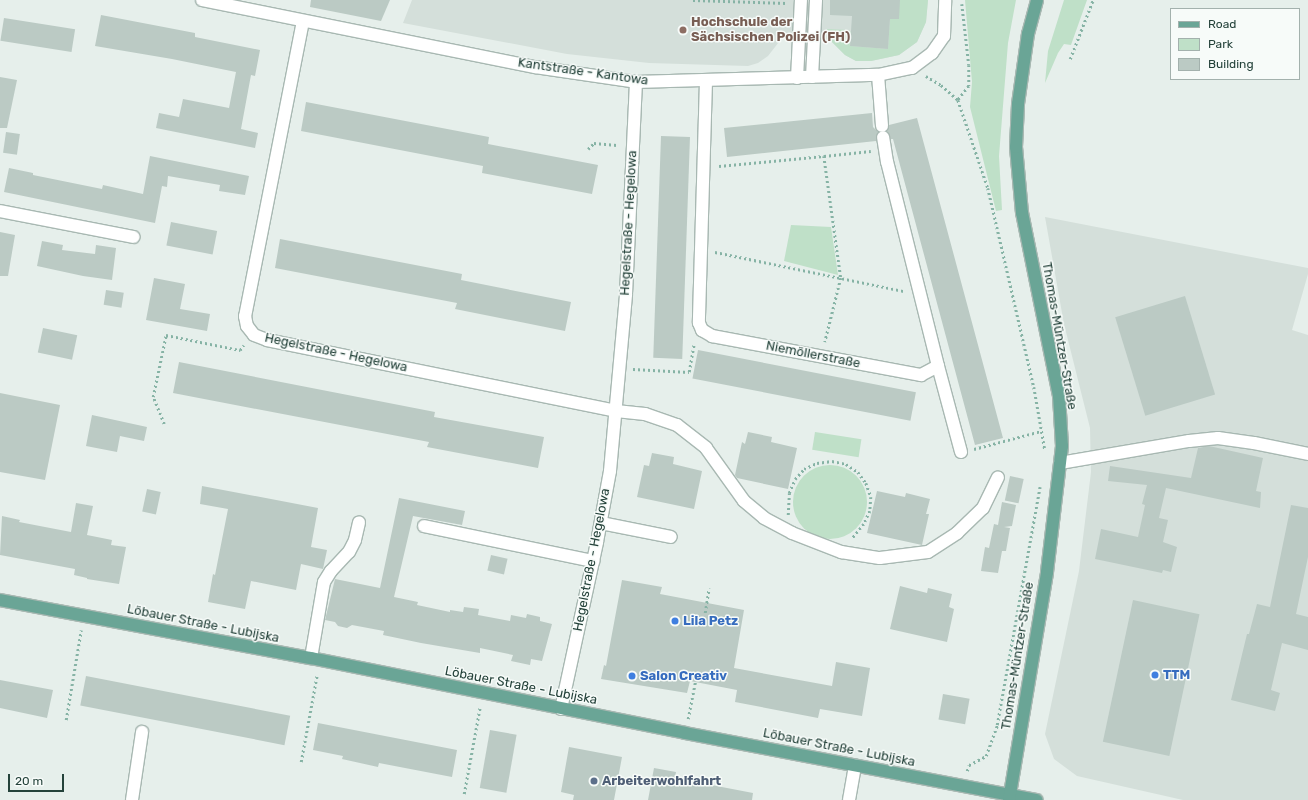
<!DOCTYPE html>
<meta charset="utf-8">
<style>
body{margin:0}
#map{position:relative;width:1308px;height:800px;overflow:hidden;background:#e6efeb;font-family:Rubik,sans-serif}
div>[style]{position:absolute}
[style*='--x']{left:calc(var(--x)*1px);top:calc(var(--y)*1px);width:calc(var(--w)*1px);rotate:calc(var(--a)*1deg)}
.built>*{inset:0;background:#d4dfda}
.green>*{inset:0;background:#bfe0c8;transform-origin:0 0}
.round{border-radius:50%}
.building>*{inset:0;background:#bbcac4;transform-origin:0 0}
.path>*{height:2.5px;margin-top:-1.25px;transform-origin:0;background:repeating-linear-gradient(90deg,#86b3a5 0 2px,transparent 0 5px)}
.roads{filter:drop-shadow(1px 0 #a8b8b2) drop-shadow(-1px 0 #a8b8b2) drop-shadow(0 1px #a8b8b2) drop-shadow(0 -1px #a8b8b2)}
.minor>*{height:12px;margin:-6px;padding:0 6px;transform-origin:6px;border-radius:6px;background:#fff}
.major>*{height:12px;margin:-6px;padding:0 6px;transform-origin:6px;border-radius:6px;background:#6aa596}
.dots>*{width:11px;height:11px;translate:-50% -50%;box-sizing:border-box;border:2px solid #f7fbf9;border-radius:50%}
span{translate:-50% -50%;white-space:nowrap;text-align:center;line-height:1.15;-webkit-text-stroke:3px #f7fbf9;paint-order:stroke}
.education-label{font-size:13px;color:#785e54;font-weight:700}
.left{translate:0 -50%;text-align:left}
.street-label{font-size:13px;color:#24423a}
.shop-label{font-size:13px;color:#366cbe;font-weight:700}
.service-label{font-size:13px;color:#4e5e75;font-weight:700}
.legend{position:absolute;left:1170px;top:8px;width:130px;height:72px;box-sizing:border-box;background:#f7fbf9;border:1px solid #a3b1ad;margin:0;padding:5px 7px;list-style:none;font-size:12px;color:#24423a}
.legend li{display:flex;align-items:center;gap:8px;height:20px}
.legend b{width:20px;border:1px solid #a3b1ad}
.scale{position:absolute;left:8px;top:774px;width:56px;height:18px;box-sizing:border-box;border:2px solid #24423a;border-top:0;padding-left:5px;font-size:12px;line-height:14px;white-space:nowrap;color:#24423a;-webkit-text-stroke:3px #f7fbf9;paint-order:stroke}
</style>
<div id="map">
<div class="built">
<i style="clip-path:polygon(412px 0,928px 0,926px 22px,917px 42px,899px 55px,871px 61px,856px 61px,845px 55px,831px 41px,782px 38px,768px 56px,758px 63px,748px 66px,649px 63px,567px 54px,403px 23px)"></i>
<i style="clip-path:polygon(1045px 217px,1308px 268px,1308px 274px,1292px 330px,1308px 335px,1308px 800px,1183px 800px,1077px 776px,1054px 759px,1045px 734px,1079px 571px,1091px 472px,1090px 428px,1064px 324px)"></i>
</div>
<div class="green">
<i style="clip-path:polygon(900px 0,928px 0,926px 22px,917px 42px,899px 55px,871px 61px,856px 61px,845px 55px,831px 41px,826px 41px,827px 29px,848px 30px,851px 32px,850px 46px,888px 49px,890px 19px)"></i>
<i style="clip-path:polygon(965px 0,1016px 0,1008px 43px,999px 156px,1002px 210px,996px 211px,970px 107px,972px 82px)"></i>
<i style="clip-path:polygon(1064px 0,1087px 0,1071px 45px,1064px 44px,1058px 53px,1045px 83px,1048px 51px)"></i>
<i style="clip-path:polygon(791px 225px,831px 227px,838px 275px,784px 261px)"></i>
<i style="left:815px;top:432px;width:47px;height:18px;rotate:9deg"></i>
<i class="round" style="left:793px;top:465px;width:74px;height:74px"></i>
</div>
<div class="building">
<i style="clip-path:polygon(311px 0,390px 0,381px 21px,310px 7px)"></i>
<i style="clip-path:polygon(830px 0,900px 0,899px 19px,890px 19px,888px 49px,850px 46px,852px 16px,830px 15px)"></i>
<i style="clip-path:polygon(101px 15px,195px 33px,195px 37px,260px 50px,255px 76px,251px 75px,241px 129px,258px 133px,255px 148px,156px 128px,159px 113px,179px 117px,183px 99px,229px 108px,236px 72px,172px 59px,95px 46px)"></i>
<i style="left:4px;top:18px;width:72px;height:23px;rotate:9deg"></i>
<i style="clip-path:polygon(0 77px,17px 80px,7px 128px,0 128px)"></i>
<i style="clip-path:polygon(306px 102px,489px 137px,488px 144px,598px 165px,592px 194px,482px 173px,483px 166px,301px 131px)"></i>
<i style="clip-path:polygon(872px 113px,873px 127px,878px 132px,876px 141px,727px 157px,724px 128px)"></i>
<i style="clip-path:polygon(917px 118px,1003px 438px,975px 445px,893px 139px,891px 139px,887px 131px,889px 125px)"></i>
<i style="left:6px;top:132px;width:14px;height:21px;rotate:8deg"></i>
<i style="left:661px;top:136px;width:29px;height:222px;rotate:2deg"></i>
<i style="clip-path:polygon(150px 156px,249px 176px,245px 195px,219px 191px,220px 185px,168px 176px,167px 187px,162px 186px,155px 223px,4px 192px,9px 168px,33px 173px,33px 175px,102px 189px,103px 185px,143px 194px)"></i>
<i style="left:171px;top:222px;width:47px;height:24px;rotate:11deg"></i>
<i style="clip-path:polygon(0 232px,15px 235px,8px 276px,0 276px)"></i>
<i style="clip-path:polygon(280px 239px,462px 274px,461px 280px,571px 302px,565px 331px,455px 309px,457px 303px,275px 268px)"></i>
<i style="clip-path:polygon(42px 241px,63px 245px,62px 250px,95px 254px,96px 245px,116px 248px,112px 280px,83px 276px,37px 266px)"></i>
<i style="clip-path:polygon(154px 278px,185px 284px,180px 309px,210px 314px,207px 331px,146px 320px)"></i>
<i style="left:106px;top:290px;width:18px;height:15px;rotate:9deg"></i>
<i style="left:1185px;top:296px;width:103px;height:73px;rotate:73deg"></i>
<i style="left:43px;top:328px;width:35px;height:25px;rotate:12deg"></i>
<i style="left:698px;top:350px;width:222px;height:29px;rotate:11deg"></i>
<i style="clip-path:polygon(179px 362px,435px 412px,434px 417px,544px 437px,538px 468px,427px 447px,429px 442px,173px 393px)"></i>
<i style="clip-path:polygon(0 393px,60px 405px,45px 480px,0 472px)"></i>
<i style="clip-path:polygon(92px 415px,147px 427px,144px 441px,120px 436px,117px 452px,86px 446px)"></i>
<i style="clip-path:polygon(748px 432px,772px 437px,771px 442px,797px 448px,788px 489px,737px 478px,735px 475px,742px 442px,745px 444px)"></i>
<i style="clip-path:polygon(1209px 446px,1263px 458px,1256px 491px,1261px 492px,1260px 508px,1166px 488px,1159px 518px,1168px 520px,1163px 542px,1177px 547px,1171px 572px,1163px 570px,1162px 573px,1095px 559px,1101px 529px,1138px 537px,1145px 505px,1142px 504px,1147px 485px,1108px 481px,1110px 466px,1191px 478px,1198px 448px)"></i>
<i style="clip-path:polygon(652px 453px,674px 457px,673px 464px,702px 471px,694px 509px,637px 497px,644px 465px,649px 466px)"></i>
<i style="left:1010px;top:476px;width:14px;height:25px;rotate:12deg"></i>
<i style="clip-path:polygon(202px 486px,318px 508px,311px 547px,327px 550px,323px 569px,301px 564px,296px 590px,251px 581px,245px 609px,208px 602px,213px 574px,215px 575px,228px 509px,200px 504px)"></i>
<i style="left:147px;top:489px;width:14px;height:23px;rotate:12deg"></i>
<i style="clip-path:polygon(877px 491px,905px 497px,906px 493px,930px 499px,926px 514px,929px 514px,922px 545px,867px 533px)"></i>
<i style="clip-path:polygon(399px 498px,465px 511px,462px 525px,413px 516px,394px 597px,418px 602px,417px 605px,450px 612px,450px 610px,463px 612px,464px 607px,479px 609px,478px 615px,510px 621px,511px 615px,526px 618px,527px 614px,540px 617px,540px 621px,552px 624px,542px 661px,531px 659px,530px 665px,511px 661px,513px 655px,480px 648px,480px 653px,421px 643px,383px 635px,384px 631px,352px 625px,347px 628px,338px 626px,335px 622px,325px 620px,335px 579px,380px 588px)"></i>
<i style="clip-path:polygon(1002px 502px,1016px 505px,1012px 526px,1004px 527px,1010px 528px,1006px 551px,1002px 551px,998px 573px,981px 571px,985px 547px,989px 548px,994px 524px,998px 525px)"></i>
<i style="clip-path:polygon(76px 503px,93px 506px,87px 535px,112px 540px,111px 545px,126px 547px,119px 584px,87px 579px,87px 578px,74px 575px,75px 569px,0 555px,2px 516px,20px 520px,19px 522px,71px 532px)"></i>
<i style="clip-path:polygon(1291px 505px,1308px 508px,1308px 557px,1296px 614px,1308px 617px,1308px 650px,1282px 643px,1271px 690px,1280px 693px,1275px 711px,1231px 700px,1247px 634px,1249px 634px,1257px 604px,1270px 607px)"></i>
<i style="left:491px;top:555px;width:17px;height:16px;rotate:13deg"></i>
<i style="clip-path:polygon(622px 580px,662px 587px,660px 594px,744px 610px,734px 668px,832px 686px,836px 662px,870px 668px,862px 716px,820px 709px,818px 718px,735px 702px,737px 690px,690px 681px,687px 693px,601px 679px,604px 665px,606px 666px)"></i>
<i style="clip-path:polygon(900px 586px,927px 593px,928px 588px,952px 594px,949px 607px,954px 609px,947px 642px,890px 629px)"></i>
<i style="left:1133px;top:600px;width:68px;height:145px;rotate:12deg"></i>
<i style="left:86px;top:676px;width:208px;height:30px;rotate:11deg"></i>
<i style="clip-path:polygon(0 680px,53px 690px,47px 718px,0 708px)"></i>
<i style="left:943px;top:694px;width:27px;height:26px;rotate:10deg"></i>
<i style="clip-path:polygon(318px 723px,457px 750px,452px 777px,379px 763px,378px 767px,342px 759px,343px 756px,313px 750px)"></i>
<i style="left:490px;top:730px;width:27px;height:59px;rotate:10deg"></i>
<i style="clip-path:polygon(569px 747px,622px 757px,614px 800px,573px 800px,574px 795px,561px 792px)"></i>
<i style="clip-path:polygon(654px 768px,676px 772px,675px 778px,753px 793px,752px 800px,648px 800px)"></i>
</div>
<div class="path">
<i style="--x:693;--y:0;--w:94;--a:1.8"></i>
<i style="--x:962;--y:4;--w:61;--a:83.5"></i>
<i style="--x:969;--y:65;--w:21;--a:90"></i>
<i style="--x:969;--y:86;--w:18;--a:128"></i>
<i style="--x:958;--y:100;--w:93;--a:71.2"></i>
<i style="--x:988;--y:188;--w:204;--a:77"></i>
<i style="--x:1034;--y:387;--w:64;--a:80.1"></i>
<i style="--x:1070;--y:59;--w:63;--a:-68.7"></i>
<i style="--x:926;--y:76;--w:17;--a:31"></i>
<i style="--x:941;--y:85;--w:23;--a:41"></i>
<i style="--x:588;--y:149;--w:8;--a:-45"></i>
<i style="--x:594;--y:143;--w:23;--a:5"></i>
<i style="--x:824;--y:156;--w:47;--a:-6.1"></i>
<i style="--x:719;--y:166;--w:105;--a:-5.4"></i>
<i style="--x:824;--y:156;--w:123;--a:82.1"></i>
<i style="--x:841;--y:278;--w:66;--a:104"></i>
<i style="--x:715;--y:252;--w:193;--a:11.7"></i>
<i style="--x:633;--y:369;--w:56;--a:3.1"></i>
<i style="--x:689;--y:372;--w:29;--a:-80"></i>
<i style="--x:164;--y:424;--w:29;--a:-112"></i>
<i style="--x:153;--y:397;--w:63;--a:-78.2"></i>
<i style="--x:166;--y:335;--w:76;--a:11.5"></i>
<i style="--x:240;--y:350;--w:6;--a:-51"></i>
<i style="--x:974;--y:449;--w:69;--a:-15"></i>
<i style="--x:788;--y:515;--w:22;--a:-87"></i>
<i style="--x:789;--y:493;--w:15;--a:-67"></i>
<i style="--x:795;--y:479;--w:13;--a:-48"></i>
<i style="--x:804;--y:469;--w:14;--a:-25"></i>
<i style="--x:817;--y:463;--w:15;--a:-8"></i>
<i style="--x:832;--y:461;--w:14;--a:12"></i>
<i style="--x:846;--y:464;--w:14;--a:34"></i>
<i style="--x:858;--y:472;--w:14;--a:54"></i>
<i style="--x:866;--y:483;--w:15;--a:70"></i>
<i style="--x:871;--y:497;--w:14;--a:94"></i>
<i style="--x:870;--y:511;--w:14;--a:115"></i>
<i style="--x:864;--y:524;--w:19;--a:129"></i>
<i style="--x:705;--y:613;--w:25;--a:-81"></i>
<i style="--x:688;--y:719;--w:38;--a:-79"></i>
<i style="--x:66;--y:720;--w:91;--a:-80.5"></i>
<i style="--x:301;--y:762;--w:88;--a:-79.6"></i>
<i style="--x:967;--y:771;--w:6;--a:-72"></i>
<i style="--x:969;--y:765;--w:19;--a:-28"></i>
<i style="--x:986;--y:756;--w:33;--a:-70"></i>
<i style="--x:997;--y:725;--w:242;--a:-79.8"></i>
<i style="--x:464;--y:794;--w:88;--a:-79.6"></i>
</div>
<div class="roads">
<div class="minor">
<i style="--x:202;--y:0;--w:340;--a:11.4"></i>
<i style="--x:535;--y:67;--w:102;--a:8.4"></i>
<i style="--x:636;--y:82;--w:242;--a:-1.7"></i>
<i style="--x:878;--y:75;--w:35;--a:-12"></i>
<i style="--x:912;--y:68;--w:25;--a:-37"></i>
<i style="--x:932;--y:53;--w:21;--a:-55"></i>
<i style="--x:944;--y:36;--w:36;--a:-88"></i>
<i style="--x:303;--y:21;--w:301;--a:101.1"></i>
<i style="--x:245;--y:316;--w:10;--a:79"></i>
<i style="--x:247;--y:326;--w:11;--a:52"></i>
<i style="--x:254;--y:335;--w:14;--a:21"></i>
<i style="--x:267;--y:340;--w:356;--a:11.5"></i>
<i style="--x:616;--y:411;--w:29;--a:6"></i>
<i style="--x:645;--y:414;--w:34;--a:19"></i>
<i style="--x:677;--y:425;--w:37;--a:38"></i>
<i style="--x:706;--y:448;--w:65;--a:54.4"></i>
<i style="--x:744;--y:501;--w:26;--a:40"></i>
<i style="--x:764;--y:518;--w:32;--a:28"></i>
<i style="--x:792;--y:533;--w:53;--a:21.2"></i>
<i style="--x:841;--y:552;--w:39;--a:9"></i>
<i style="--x:880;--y:558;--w:48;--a:-7.1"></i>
<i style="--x:928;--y:552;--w:35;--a:-33"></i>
<i style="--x:957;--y:533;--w:36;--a:-44"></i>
<i style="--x:983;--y:508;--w:34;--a:-64"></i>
<i style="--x:878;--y:75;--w:51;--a:85.5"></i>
<i style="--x:812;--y:77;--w:77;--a:-87"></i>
<i style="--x:797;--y:78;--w:78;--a:-87.1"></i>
<i style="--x:706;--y:81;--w:242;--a:91.7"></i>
<i style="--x:699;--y:323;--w:8;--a:67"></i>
<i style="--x:702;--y:330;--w:12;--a:31"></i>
<i style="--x:712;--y:336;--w:213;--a:10.6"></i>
<i style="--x:921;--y:375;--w:19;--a:-28"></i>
<i style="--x:938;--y:366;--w:210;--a:-104"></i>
<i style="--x:887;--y:162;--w:25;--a:-99"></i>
<i style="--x:0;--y:211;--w:136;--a:11"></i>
<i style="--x:938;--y:366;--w:89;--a:75"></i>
<i style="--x:1060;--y:463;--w:131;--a:-9.7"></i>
<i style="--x:1189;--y:441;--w:29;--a:-6"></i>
<i style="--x:1218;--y:438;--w:36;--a:8"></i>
<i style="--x:1254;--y:443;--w:55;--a:11.5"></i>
<i style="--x:601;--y:523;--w:71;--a:11.3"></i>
<i style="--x:424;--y:526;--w:173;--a:11.7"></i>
<i style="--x:311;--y:658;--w:77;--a:-80.3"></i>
<i style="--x:324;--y:582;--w:13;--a:-58"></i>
<i style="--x:331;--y:571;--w:26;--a:-47"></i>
<i style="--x:349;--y:552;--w:13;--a:-63"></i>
<i style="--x:355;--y:540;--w:18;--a:-77"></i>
<i style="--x:561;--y:709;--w:171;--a:-77.8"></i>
<i style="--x:597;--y:542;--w:72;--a:-79.6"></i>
<i style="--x:610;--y:471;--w:178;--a:-84.8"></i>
<i style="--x:626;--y:294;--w:212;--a:-87.3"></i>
<i style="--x:132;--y:800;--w:69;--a:-81.6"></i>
<i style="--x:849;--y:800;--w:35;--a:-80"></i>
</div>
<div class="major">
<i style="--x:0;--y:600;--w:316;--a:10.6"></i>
<i style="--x:311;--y:658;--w:381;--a:11.3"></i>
<i style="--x:685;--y:733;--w:358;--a:10.8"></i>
<i style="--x:1009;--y:800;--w:231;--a:-80.5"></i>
<i style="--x:1047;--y:572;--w:127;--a:-83.2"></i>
<i style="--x:1062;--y:446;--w:50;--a:-93.4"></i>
<i style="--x:1059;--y:396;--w:187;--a:-101.4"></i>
<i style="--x:1022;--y:213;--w:66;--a:-95.2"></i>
<i style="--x:1016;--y:147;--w:43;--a:-87.3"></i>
<i style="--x:1018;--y:104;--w:71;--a:-81.9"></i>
<i style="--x:1028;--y:34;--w:35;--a:-75"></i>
</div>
</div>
<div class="dots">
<i style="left:683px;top:30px;background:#8d6e63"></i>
<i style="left:675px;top:621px;background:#3f7fe0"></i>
<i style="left:1155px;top:675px;background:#3f7fe0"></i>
<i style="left:632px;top:676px;background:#3f7fe0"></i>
<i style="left:594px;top:781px;background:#5c6f8a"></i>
</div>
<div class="education-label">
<span class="left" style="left:691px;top:30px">Hochschule der<br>Sächsischen Polizei (FH)</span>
</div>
<div class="street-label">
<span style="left:583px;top:72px;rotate:8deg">Kantstraße - Kantowa</span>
<span style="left:629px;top:223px;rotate:-87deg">Hegelstraße - Hegelowa</span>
<span style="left:1059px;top:336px;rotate:80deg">Thomas-Müntzer-Straße</span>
<span style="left:336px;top:353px;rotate:12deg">Hegelstraße - Hegelowa</span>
<span style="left:813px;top:355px;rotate:11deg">Niemöllerstraße</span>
<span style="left:592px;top:560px;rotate:-79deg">Hegelstraße - Hegelowa</span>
<span style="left:203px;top:624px;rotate:11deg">Löbauer Straße - Lubijska</span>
<span style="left:1018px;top:656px;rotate:-81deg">Thomas-Müntzer-Straße</span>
<span style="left:521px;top:686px;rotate:11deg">Löbauer Straße - Lubijska</span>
<span style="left:839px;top:748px;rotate:11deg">Löbauer Straße - Lubijska</span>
</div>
<div class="shop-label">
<span class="left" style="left:683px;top:621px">Lila Petz</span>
<span class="left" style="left:1163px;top:675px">TTM</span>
<span class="left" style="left:640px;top:676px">Salon Creativ</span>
</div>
<div class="service-label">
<span class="left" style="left:602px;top:781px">Arbeiterwohlfahrt</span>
</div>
<ul class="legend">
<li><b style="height:5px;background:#6aa596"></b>Road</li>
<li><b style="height:11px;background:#bfe0c8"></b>Park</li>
<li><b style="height:11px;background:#bbcac4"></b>Building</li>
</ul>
<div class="scale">20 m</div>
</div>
